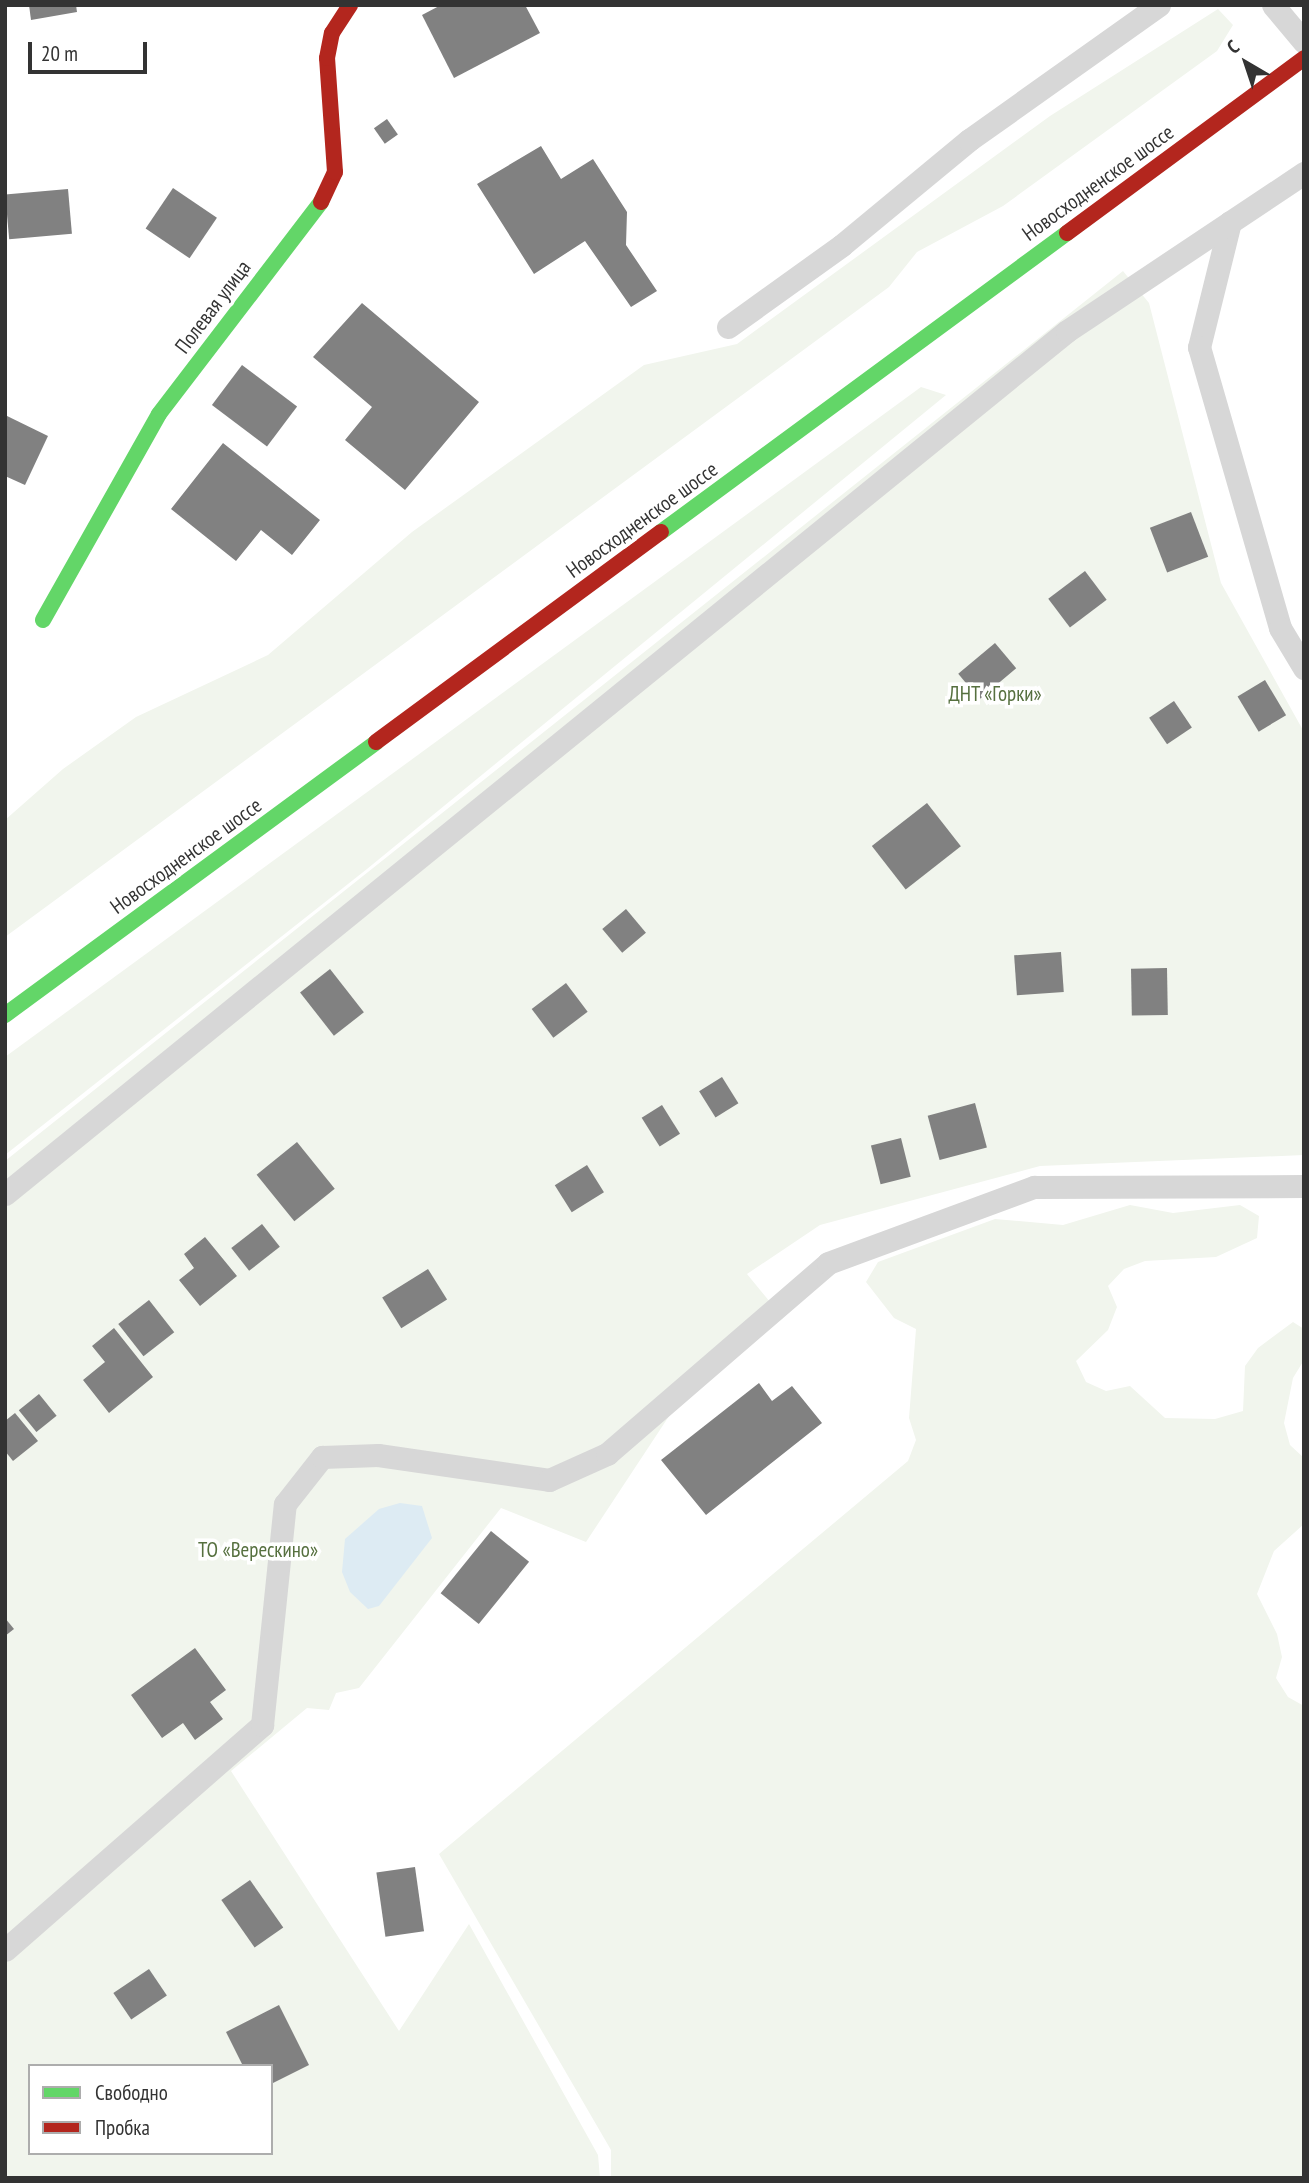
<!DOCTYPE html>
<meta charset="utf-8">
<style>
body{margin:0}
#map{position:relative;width:1309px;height:2183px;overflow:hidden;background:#fff;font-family:"PT Sans Narrow",sans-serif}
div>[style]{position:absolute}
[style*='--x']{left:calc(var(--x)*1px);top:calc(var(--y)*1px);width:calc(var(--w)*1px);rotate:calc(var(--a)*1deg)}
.green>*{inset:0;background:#f1f5ed}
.water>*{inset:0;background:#ddebf3}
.building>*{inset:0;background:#818181;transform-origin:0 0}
.lane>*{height:23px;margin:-11.5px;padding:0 11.5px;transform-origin:11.5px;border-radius:11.5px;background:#d7d7d7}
.fast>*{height:16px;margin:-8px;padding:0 8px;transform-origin:8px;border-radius:8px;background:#63d668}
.jam>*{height:16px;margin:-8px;padding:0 8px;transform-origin:8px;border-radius:8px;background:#b3261e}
span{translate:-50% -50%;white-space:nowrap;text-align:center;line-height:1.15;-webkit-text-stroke:7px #fff;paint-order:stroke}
.street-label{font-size:21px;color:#333}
.park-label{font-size:21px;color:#56703f}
.frame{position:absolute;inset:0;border:7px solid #333;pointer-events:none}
.legend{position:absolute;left:28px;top:2064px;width:245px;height:91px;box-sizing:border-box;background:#fff;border:2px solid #adadad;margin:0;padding:9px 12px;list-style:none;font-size:21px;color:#333}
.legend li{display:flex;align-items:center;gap:14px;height:35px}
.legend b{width:35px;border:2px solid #adadad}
.north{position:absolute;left:1211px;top:28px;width:70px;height:70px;-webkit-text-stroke:5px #fff;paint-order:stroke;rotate:321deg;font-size:19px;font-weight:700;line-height:28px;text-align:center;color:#333}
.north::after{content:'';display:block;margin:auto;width:24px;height:32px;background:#333;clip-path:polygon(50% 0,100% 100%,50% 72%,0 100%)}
.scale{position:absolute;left:28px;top:42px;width:119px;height:32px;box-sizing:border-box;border:4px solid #333;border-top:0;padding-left:9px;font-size:21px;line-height:24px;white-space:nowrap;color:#333;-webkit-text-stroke:5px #fff;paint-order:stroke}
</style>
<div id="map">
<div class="green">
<i style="clip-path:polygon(1218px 9px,1233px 25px,1217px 51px,1003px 206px,917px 252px,889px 287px,5px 937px,5px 820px,63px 769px,136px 717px,268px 655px,412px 532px,644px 365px,737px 344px,1050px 116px)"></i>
<i style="clip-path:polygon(evenodd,1123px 271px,1149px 303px,1221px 583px,1304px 732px,1304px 1155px,1040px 1166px,820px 1225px,747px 1274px,783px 1318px,679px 1401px,586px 1542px,501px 1508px,359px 1688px,336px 1693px,329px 1710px,307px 1708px,231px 1771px,399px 2031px,469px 1924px,598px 2155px,600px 2178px,5px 2178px,5px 1161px,1123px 271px,30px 2066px,271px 2066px,271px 2153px,30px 2153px,30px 2066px)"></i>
<i style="clip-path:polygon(921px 387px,946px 395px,367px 869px,5px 1155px,5px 1057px)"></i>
<i style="clip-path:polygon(1130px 1205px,1173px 1213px,1240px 1205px,1259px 1216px,1257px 1238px,1216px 1257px,1145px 1261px,1124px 1269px,1108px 1286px,1117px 1307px,1108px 1330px,1076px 1361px,1086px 1382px,1106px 1391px,1130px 1386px,1165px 1418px,1215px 1419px,1243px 1411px,1245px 1366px,1258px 1348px,1293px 1322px,1304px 1329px,1304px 1360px,1293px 1378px,1284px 1423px,1290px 1445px,1304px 1458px,1304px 1524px,1274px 1551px,1257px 1594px,1277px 1634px,1282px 1657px,1276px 1678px,1288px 1697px,1304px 1706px,1304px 2178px,611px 2178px,611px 2150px,439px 1854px,908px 1461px,916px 1440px,909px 1418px,916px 1329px,894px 1318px,866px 1282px,878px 1262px,995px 1219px,1063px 1225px)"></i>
</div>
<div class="water">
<i style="clip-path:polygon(400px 1503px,422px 1506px,432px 1538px,379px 1606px,368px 1609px,350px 1592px,342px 1572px,345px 1539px,379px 1509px)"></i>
</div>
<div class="building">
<i style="clip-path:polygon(29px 5px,76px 5px,77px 12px,31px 20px)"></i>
<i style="clip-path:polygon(441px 5px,525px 5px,540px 33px,454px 78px,422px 15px)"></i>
<i style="left:387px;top:119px;width:19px;height:16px;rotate:55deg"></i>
<i style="clip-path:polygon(541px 146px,561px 179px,593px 159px,627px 212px,626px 245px,657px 291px,631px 307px,585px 241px,534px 274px,477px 184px)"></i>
<i style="left:173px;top:188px;width:53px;height:49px;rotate:34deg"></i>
<i style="left:68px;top:189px;width:45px;height:63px;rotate:85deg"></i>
<i style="clip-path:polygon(362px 303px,479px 402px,405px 490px,345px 440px,372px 407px,313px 357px)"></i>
<i style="left:242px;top:365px;width:69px;height:50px;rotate:37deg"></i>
<i style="clip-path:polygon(5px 415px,48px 436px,25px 485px,5px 476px)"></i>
<i style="clip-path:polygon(223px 443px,320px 520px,292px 555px,261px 530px,236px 561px,171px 509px)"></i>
<i style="left:1191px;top:512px;width:48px;height:44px;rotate:69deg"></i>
<i style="left:1085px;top:571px;width:36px;height:46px;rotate:53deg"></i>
<i style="left:995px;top:643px;width:33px;height:48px;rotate:50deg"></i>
<i style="left:1265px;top:680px;width:41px;height:32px;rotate:59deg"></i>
<i style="left:1174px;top:701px;width:32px;height:30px;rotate:56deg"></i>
<i style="left:927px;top:803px;width:55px;height:70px;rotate:52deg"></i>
<i style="left:626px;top:909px;width:31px;height:31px;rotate:50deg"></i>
<i style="left:1061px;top:952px;width:40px;height:47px;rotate:86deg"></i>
<i style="left:1167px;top:968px;width:47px;height:36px;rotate:89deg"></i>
<i style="left:330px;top:969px;width:55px;height:38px;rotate:52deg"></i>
<i style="left:566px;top:983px;width:36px;height:43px;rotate:53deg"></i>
<i style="left:722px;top:1077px;width:31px;height:27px;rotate:58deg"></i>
<i style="left:975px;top:1103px;width:46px;height:49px;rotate:75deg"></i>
<i style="left:662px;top:1105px;width:34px;height:24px;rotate:58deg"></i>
<i style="left:901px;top:1138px;width:40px;height:31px;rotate:76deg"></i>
<i style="left:297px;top:1142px;width:60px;height:52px;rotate:51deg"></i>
<i style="left:587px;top:1165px;width:32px;height:38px;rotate:58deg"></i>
<i style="left:262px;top:1224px;width:29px;height:39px;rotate:52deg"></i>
<i style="clip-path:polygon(205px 1237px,237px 1276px,200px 1306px,179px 1280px,194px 1268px,184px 1254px)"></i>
<i style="left:428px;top:1269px;width:36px;height:54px;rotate:58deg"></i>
<i style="left:149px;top:1300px;width:41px;height:39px;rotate:52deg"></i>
<i style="clip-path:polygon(114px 1328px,153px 1377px,109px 1413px,83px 1380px,105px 1362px,92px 1346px)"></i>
<i style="clip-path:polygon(759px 1383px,772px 1401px,792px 1386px,822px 1423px,706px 1515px,661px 1460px)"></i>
<i style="left:39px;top:1394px;width:28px;height:26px;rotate:51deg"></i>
<i style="clip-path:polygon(15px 1413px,38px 1441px,13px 1461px,5px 1451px,5px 1421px)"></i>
<i style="left:491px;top:1531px;width:49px;height:80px;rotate:39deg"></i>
<i style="clip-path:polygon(5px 1618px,14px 1629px,5px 1636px)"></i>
<i style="clip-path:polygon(195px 1648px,226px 1690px,210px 1702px,223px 1719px,195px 1740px,183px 1723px,162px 1738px,131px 1695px)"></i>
<i style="left:415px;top:1867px;width:65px;height:39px;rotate:82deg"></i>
<i style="left:250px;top:1880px;width:58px;height:35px;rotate:55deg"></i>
<i style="left:149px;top:1969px;width:32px;height:43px;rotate:56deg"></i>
<i style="clip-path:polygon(279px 2005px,309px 2065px,271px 2084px,271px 2066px,243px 2066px,226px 2032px)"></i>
</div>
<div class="lane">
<i style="--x:1273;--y:5;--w:48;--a:50"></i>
<i style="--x:1230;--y:222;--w:129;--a:103.9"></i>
<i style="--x:1199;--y:347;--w:292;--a:73.9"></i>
<i style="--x:1280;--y:628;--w:47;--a:59"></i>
<i style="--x:728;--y:327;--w:140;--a:-35.7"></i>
<i style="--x:842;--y:245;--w:165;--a:-39.6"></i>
<i style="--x:969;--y:140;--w:233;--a:-35.4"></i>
<i style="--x:5;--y:1194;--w:1368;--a:-39.1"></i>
<i style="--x:1067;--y:331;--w:285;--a:-33.7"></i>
<i style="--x:5;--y:1950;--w:342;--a:-41.2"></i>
<i style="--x:262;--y:1725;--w:222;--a:-84.1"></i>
<i style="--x:285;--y:1504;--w:60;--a:-51.8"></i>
<i style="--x:322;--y:1457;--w:56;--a:-2"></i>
<i style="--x:378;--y:1455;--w:173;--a:8.3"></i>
<i style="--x:549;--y:1480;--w:64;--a:-24.1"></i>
<i style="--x:607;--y:1454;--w:292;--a:-40.8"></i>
<i style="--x:828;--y:1263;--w:220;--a:-20.3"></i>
<i style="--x:1034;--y:1187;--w:270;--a:-0.2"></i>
</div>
<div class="fast">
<i style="--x:661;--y:532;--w:504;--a:-36.37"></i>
<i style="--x:43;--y:620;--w:236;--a:-60.6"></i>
<i style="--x:159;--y:414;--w:267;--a:-52.6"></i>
<i style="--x:5;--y:1015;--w:461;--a:-36.3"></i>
</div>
<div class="jam">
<i style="--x:321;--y:202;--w:33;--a:-65"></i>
<i style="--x:335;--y:172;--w:114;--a:-94"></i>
<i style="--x:327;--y:58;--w:25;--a:-79"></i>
<i style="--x:332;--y:33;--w:33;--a:-57"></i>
<i style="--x:1067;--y:233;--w:295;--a:-36.4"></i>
<i style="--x:376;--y:742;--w:354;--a:-36.4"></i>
</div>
<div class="street-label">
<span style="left:1098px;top:183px;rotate:-36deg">Новосходненское шоссе</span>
<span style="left:213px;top:307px;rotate:-53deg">Полевая улица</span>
<span style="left:642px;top:520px;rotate:-36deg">Новосходненское шоссе</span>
<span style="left:186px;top:856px;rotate:-36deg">Новосходненское шоссе</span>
</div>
<div class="park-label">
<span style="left:995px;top:694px">ДНТ «Горки»</span>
<span style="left:258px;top:1550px">ТО «Верескино»</span>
</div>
<div class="frame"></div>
<ul class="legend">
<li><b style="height:9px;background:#63d668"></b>Свободно</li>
<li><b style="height:9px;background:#b3261e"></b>Пробка</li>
</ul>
<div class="north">С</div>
<div class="scale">20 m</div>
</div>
